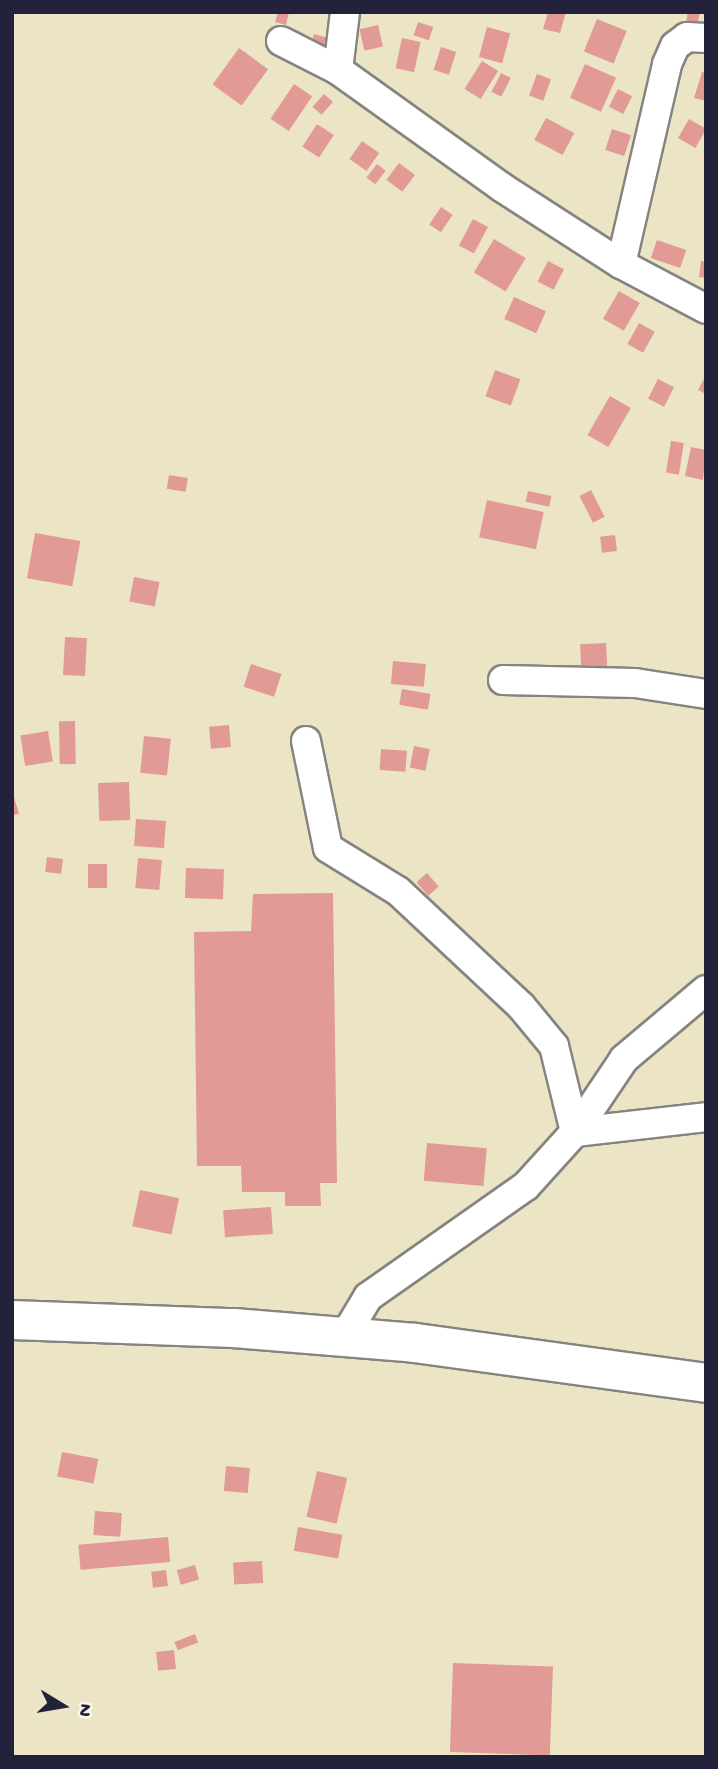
<!DOCTYPE html>
<style>
body{margin:0}
#map{position:relative;width:718px;height:1769px;overflow:hidden;background:#ebe5c6;font-family:"Gochi Hand",sans-serif}
div>[style]{position:absolute}
[style*='--x']{left:calc(var(--x)*1px);top:calc(var(--y)*1px);width:calc(var(--w)*1px);rotate:calc(var(--a)*1deg)}
.building>*{inset:0;background:#e19a95;transform-origin:0 0}
.roads{filter:drop-shadow(2px 0 #868480) drop-shadow(-2px 0 #868480) drop-shadow(0 2px #868480) drop-shadow(0 -2px #868480)}
.street>*{height:28px;margin:-14px;padding:0 14px;transform-origin:14px;border-radius:14px;background:#fff}
.primary>*{height:38px;margin:-19px;padding:0 19px;transform-origin:19px;border-radius:19px;background:#fff}
span{translate:-50% -50%;white-space:nowrap;text-align:center;line-height:1.15;-webkit-text-stroke:5px #fbf7ec;paint-order:stroke}
.frame{position:absolute;inset:0;border:14px solid #22223b;pointer-events:none}
.north{position:absolute;left:28px;top:1671px;width:70px;height:70px;-webkit-text-stroke:5px #fbf7ec;paint-order:stroke;rotate:101deg;font-size:19px;font-weight:700;line-height:28px;text-align:center;color:#22223b}
.north::after{content:'';display:block;margin:auto;width:24px;height:32px;background:#22223b;clip-path:polygon(50% 0,100% 100%,50% 72%,0 100%)}
</style>
<div id="map">
<div class="building">
<i style="clip-path:polygon(278px 12px,289px 12px,286px 25px,275px 22px)"></i>
<i style="clip-path:polygon(548px 12px,566px 12px,560px 33px,543px 29px)"></i>
<i style="clip-path:polygon(688px 12px,700px 12px,697px 27px,685px 26px)"></i>
<i style="left:597px;top:19px;width:32px;height:35px;rotate:22deg"></i>
<i style="left:418px;top:22px;width:16px;height:14px;rotate:18deg"></i>
<i style="left:378px;top:25px;width:22px;height:19px;rotate:77deg"></i>
<i style="left:487px;top:27px;width:24px;height:31px;rotate:15deg"></i>
<i style="left:314px;top:34px;width:16px;height:11px;rotate:15deg"></i>
<i style="left:402px;top:38px;width:19px;height:31px;rotate:12deg"></i>
<i style="left:441px;top:47px;width:16px;height:24px;rotate:18deg"></i>
<i style="left:239px;top:48px;width:36px;height:45px;rotate:36deg"></i>
<i style="left:482px;top:61px;width:19px;height:33px;rotate:32deg"></i>
<i style="left:585px;top:64px;width:34px;height:37px;rotate:24deg"></i>
<i style="clip-path:polygon(702px 72px,706px 73px,706px 101px,694px 98px)"></i>
<i style="left:501px;top:73px;width:11px;height:21px;rotate:27deg"></i>
<i style="left:537px;top:74px;width:15px;height:23px;rotate:20deg"></i>
<i style="left:294px;top:84px;width:22px;height:42px;rotate:34deg"></i>
<i style="left:618px;top:89px;width:16px;height:20px;rotate:27deg"></i>
<i style="left:324px;top:94px;width:12px;height:17px;rotate:42deg"></i>
<i style="left:546px;top:118px;width:32px;height:25px;rotate:28deg"></i>
<i style="left:689px;top:119px;width:20px;height:22px;rotate:30deg"></i>
<i style="left:317px;top:124px;width:20px;height:27px;rotate:33deg"></i>
<i style="left:612px;top:129px;width:20px;height:22px;rotate:18deg"></i>
<i style="left:362px;top:141px;width:21px;height:22px;rotate:35deg"></i>
<i style="left:399px;top:163px;width:20px;height:21px;rotate:37deg"></i>
<i style="left:377px;top:164px;width:11px;height:17px;rotate:38deg"></i>
<i style="left:441px;top:207px;width:14px;height:21px;rotate:34deg"></i>
<i style="left:473px;top:219px;width:17px;height:30px;rotate:28deg"></i>
<i style="left:494px;top:239px;width:37px;height:39px;rotate:31deg"></i>
<i style="left:657px;top:240px;width:31px;height:19px;rotate:19deg"></i>
<i style="left:548px;top:261px;width:18px;height:23px;rotate:27deg"></i>
<i style="clip-path:polygon(701px 261px,706px 262px,706px 278px,699px 277px)"></i>
<i style="left:619px;top:291px;width:24px;height:32px;rotate:30deg"></i>
<i style="left:514px;top:297px;width:35px;height:24px;rotate:24deg"></i>
<i style="left:639px;top:323px;width:18px;height:24px;rotate:29deg"></i>
<i style="left:495px;top:370px;width:27px;height:28px;rotate:20deg"></i>
<i style="clip-path:polygon(706px 375px,706px 394px,698px 390px)"></i>
<i style="left:658px;top:379px;width:18px;height:22px;rotate:27deg"></i>
<i style="left:610px;top:396px;width:24px;height:45px;rotate:30deg"></i>
<i style="left:671px;top:441px;width:13px;height:32px;rotate:9deg"></i>
<i style="clip-path:polygon(691px 447px,706px 450px,703px 480px,685px 476px)"></i>
<i style="left:169px;top:475px;width:19px;height:14px;rotate:9deg"></i>
<i style="left:591px;top:490px;width:30px;height:13px;rotate:63deg"></i>
<i style="left:528px;top:491px;width:24px;height:11px;rotate:12deg"></i>
<i style="left:487px;top:500px;width:58px;height:38px;rotate:12deg"></i>
<i style="left:35px;top:533px;width:46px;height:46px;rotate:10deg"></i>
<i style="left:615px;top:535px;width:16px;height:15px;rotate:83deg"></i>
<i style="left:134px;top:577px;width:26px;height:25px;rotate:11deg"></i>
<i style="left:65px;top:637px;width:22px;height:38px;rotate:3deg"></i>
<i style="left:606px;top:643px;width:33px;height:26px;rotate:87deg"></i>
<i style="left:393px;top:661px;width:33px;height:23px;rotate:5deg"></i>
<i style="left:251px;top:664px;width:32px;height:24px;rotate:18deg"></i>
<i style="left:402px;top:689px;width:29px;height:16px;rotate:10deg"></i>
<i style="left:75px;top:721px;width:43px;height:16px;rotate:89deg"></i>
<i style="left:229px;top:725px;width:22px;height:20px;rotate:85deg"></i>
<i style="left:48px;top:731px;width:31px;height:28px;rotate:81deg"></i>
<i style="left:144px;top:736px;width:27px;height:37px;rotate:6deg"></i>
<i style="left:414px;top:746px;width:16px;height:22px;rotate:11deg"></i>
<i style="left:381px;top:749px;width:26px;height:21px;rotate:4deg"></i>
<i style="left:129px;top:782px;width:38px;height:31px;rotate:88deg"></i>
<i style="clip-path:polygon(12px 790px,19px 814px,12px 815px)"></i>
<i style="left:136px;top:819px;width:30px;height:27px;rotate:4deg"></i>
<i style="left:47px;top:857px;width:16px;height:15px;rotate:7deg"></i>
<i style="left:138px;top:858px;width:24px;height:30px;rotate:5deg"></i>
<i style="left:88px;top:864px;width:19px;height:24px"></i>
<i style="left:186px;top:868px;width:38px;height:30px;rotate:2deg"></i>
<i style="left:427px;top:873px;width:18px;height:14px;rotate:49deg"></i>
<i style="clip-path:polygon(333px 893px,337px 1183px,320px 1183px,321px 1206px,285px 1206px,285px 1192px,242px 1192px,241px 1166px,197px 1166px,194px 932px,251px 931px,253px 894px)"></i>
<i style="left:427px;top:1143px;width:60px;height:38px;rotate:5deg"></i>
<i style="left:140px;top:1190px;width:40px;height:37px;rotate:12deg"></i>
<i style="left:271px;top:1207px;width:27px;height:48px;rotate:86deg"></i>
<i style="left:62px;top:1452px;width:37px;height:25px;rotate:11deg"></i>
<i style="left:226px;top:1466px;width:24px;height:25px;rotate:5deg"></i>
<i style="left:317px;top:1471px;width:31px;height:47px;rotate:13deg"></i>
<i style="left:95px;top:1511px;width:27px;height:24px;rotate:4deg"></i>
<i style="left:298px;top:1527px;width:45px;height:24px;rotate:10deg"></i>
<i style="left:168px;top:1537px;width:25px;height:90px;rotate:85deg"></i>
<i style="left:262px;top:1561px;width:22px;height:29px;rotate:87deg"></i>
<i style="left:195px;top:1565px;width:15px;height:19px;rotate:74deg"></i>
<i style="left:166px;top:1570px;width:16px;height:15px;rotate:83deg"></i>
<i style="left:195px;top:1634px;width:9px;height:22px;rotate:69deg"></i>
<i style="left:174px;top:1650px;width:19px;height:18px;rotate:84deg"></i>
<i style="left:453px;top:1663px;width:100px;height:89px;rotate:2deg"></i>
</div>
<div class="roads">
<div class="street">
<i style="--x:281;--y:41;--w:64;--a:27"></i>
<i style="--x:338;--y:70;--w:203;--a:35.6"></i>
<i style="--x:503;--y:188;--w:140;--a:32.8"></i>
<i style="--x:621;--y:264;--w:96;--a:27.9"></i>
<i style="--x:338;--y:70;--w:58;--a:-83.1"></i>
<i style="--x:621;--y:264;--w:205;--a:-77"></i>
<i style="--x:667;--y:64;--w:20;--a:-66"></i>
<i style="--x:675;--y:46;--w:15;--a:-37"></i>
<i style="--x:687;--y:37;--w:19;--a:3"></i>
<i style="--x:503;--y:680;--w:132;--a:1.3"></i>
<i style="--x:635;--y:683;--w:72;--a:8.8"></i>
<i style="--x:306;--y:741;--w:109;--a:78.4"></i>
<i style="--x:328;--y:848;--w:82;--a:31.6"></i>
<i style="--x:398;--y:891;--w:168;--a:43.1"></i>
<i style="--x:521;--y:1006;--w:52;--a:50.5"></i>
<i style="--x:554;--y:1046;--w:89;--a:76.3"></i>
<i style="--x:575;--y:1132;--w:132;--a:-6.5"></i>
<i style="--x:344;--y:1337;--w:47;--a:-59"></i>
<i style="--x:368;--y:1297;--w:193;--a:-35.1"></i>
<i style="--x:526;--y:1186;--w:73;--a:-47.8"></i>
<i style="--x:575;--y:1132;--w:88;--a:-56.1"></i>
<i style="--x:624;--y:1059;--w:107;--a:-40.1"></i>
</div>
<div class="primary">
<i style="--x:12;--y:1320;--w:222;--a:2.1"></i>
<i style="--x:234;--y:1328;--w:182;--a:4.7"></i>
<i style="--x:415;--y:1343;--w:294;--a:7.8"></i>
</div>
</div>
<div class="frame"></div>
<div class="north">N</div>
</div>
